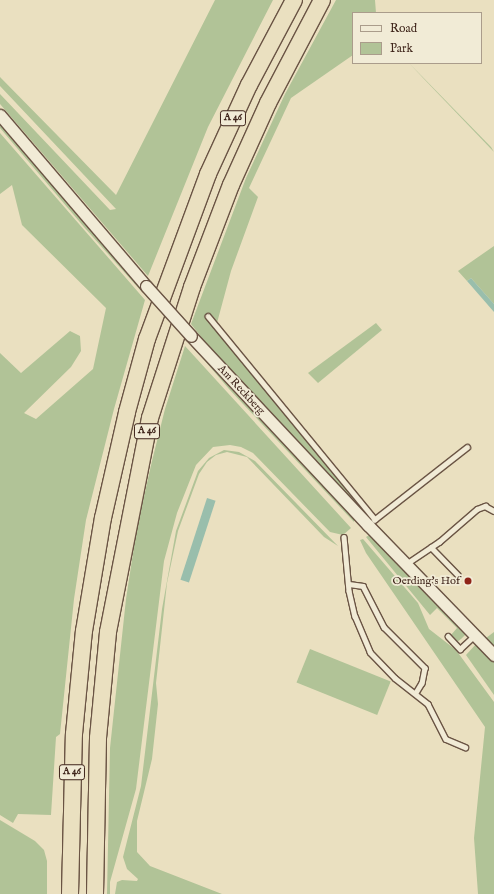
<!DOCTYPE html>
<style>
body{margin:0}
#map{position:relative;width:494px;height:894px;overflow:hidden;background:#eae0c0;font-family:"IM FELL English",serif}
div>[style]{position:absolute}
[style*='--x']{left:calc(var(--x)*1px);top:calc(var(--y)*1px);width:calc(var(--w)*1px);rotate:calc(var(--a)*1deg)}
.green>*{inset:0;background:#b1c397;transform-origin:0 0}
.water>*{inset:0;background:#99beac;transform-origin:0 0}
.roads{filter:drop-shadow(1px 0 #6a5444) drop-shadow(-1px 0 #6a5444) drop-shadow(0 1px #6a5444) drop-shadow(0 -1px #6a5444)}
.service>*{height:4.5px;margin:-2.25px;padding:0 2.25px;transform-origin:2.25px;border-radius:2.25px;background:#f1ebd6}
.tertiary>*{height:11px;margin:-5.5px;padding:0 5.5px;transform-origin:5.5px;border-radius:5.5px;background:#f1ebd6}
.motorway>*{height:16px;margin:-8px;padding:0 8px;transform-origin:8px;border-radius:8px;background:#eae0c0}
.bridges{filter:drop-shadow(1px 0 #6a5444) drop-shadow(-1px 0 #6a5444) drop-shadow(0 1px #6a5444) drop-shadow(0 -1px #6a5444)}
.tertiary-bridge>*{height:11px;margin:-5.5px;padding:0 5.5px;transform-origin:5.5px;border-radius:5.5px;background:#f1ebd6}
.dots>*{width:11px;height:11px;translate:-50% -50%;box-sizing:border-box;border:2px solid #f1ebd6;border-radius:50%}
span{translate:-50% -50%;white-space:nowrap;text-align:center;line-height:1.15;-webkit-text-stroke:3.5px #f1ebd6;paint-order:stroke}
.shield-label span{padding:1px 3px;background:#f1ebd6;border:1px solid;border-radius:3px;-webkit-text-stroke-width:0}
.shield-label{font-size:10px;color:#3f251b;font-weight:700}
.street-label{font-size:11px;color:#3f251b}
.poi-label{font-size:11px;color:#3f251b}
.right{translate:-100% -50%;text-align:right}
.legend{position:absolute;left:352px;top:12px;width:130px;height:52px;box-sizing:border-box;background:#f1ebd6;border:1px solid #aa9c8b;margin:0;padding:5px 7px;list-style:none;font-size:12px;color:#3f251b}
.legend li{display:flex;align-items:center;gap:8px;height:20px}
.legend b{width:20px;border:1px solid #aa9c8b}
</style>
<div id="map">
<div class="green">
<i style="clip-path:polygon(215px 0,273px 0,208px 127px,148px 276px,0 104px,0 94px,110px 210px,116px 209px,0 86px,0 77px,116px 195px)"></i>
<i style="clip-path:polygon(336px 0,375px 0,376px 13px,353px 13px,353px 55px,291px 98px,249px 188px,258px 197px,231px 271px,217px 323px,208px 313px,205px 316px,369px 514px,365px 514px,201px 339px,202px 338px,191px 324px,246px 178px,285px 94px)"></i>
<i style="clip-path:polygon(409px 63px,491px 147px,494px 152px,424px 79px)"></i>
<i style="clip-path:polygon(0 122px,144px 290px,141px 291px,84px 227px,0 128px)"></i>
<i style="clip-path:polygon(0 133px,145px 300px,114px 409px,86px 520px,74px 599px,60px 734px,56px 737px,51px 815px,18px 814px,13px 823px,0 815px,0 353px,21px 373px,70px 331px,80px 336px,81px 351px,71px 367px,24px 413px,36px 419px,93px 369px,106px 308px,22px 225px,12px 185px,0 194px)"></i>
<i style="clip-path:polygon(494px 246px,494px 304px,471px 278px,467px 281px,458px 271px)"></i>
<i style="clip-path:polygon(376px 323px,382px 330px,318px 383px,308px 373px)"></i>
<i style="clip-path:polygon(188px 341px,354px 518px,354px 522px,229px 389px)"></i>
<i style="clip-path:polygon(185px 346px,351px 528px,343px 535px,330px 532px,253px 453px,241px 447px,230px 445px,213px 447px,196px 465px,177px 513px,164px 561px,136px 789px,110px 882px,110px 894px,107px 894px,110px 748px,126px 599px,137px 527px,152px 461px,165px 409px)"></i>
<i style="clip-path:polygon(224px 450px,239px 452px,255px 461px,338px 546px,324px 537px,247px 457px,227px 452px,216px 455px,207px 462px,199px 474px,178px 531px,167px 583px,156px 683px,158px 704px,152px 759px,137px 821px,137px 852px,150px 866px,222px 894px,115px 894px,117px 882px,122px 880px,137px 881px,138px 879px,127px 869px,123px 857px,141px 786px,162px 609px,176px 531px,198px 471px,209px 458px)"></i>
<i style="clip-path:polygon(371px 534px,467px 633px,461px 639px,457px 642px,453px 638px,451px 635px,457px 628px,437px 608px,430px 615px,366px 537px)"></i>
<i style="clip-path:polygon(363px 539px,418px 603px,429px 629px,456px 650px,494px 702px,494px 894px,478px 894px,474px 838px,485px 727px,366px 553px,360px 540px)"></i>
<i style="clip-path:polygon(494px 632px,494px 647px,486px 638px)"></i>
<i style="clip-path:polygon(477px 643px,494px 661px,494px 695px,466px 655px)"></i>
<i style="left:310px;top:649px;width:87px;height:36px;rotate:22deg"></i>
<i style="clip-path:polygon(0 820px,35px 841px,44px 850px,47px 861px,47px 894px,0 894px)"></i>
</div>
<div class="water">
<i style="clip-path:polygon(471px 278px,494px 304px,494px 312px,467px 281px)"></i>
<i style="left:207px;top:498px;width:9px;height:86px;rotate:18deg"></i>
</div>
<div class="roads">
<div class="service">
<i style="--x:208;--y:316;--w:263;--a:50.6"></i>
<i style="--x:374;--y:520;--w:118;--a:-38.1"></i>
<i style="--x:344;--y:537;--w:54;--a:84.7"></i>
<i style="--x:349;--y:591;--w:26;--a:77"></i>
<i style="--x:355;--y:616;--w:39;--a:67"></i>
<i style="--x:370;--y:652;--w:36;--a:46"></i>
<i style="--x:395;--y:678;--w:42;--a:38.2"></i>
<i style="--x:428;--y:704;--w:39;--a:63"></i>
<i style="--x:446;--y:739;--w:21;--a:23"></i>
<i style="--x:431;--y:547;--w:39;--a:46"></i>
<i style="--x:406;--y:564;--w:40;--a:-34"></i>
<i style="--x:439;--y:542;--w:50;--a:-41"></i>
<i style="--x:477;--y:509;--w:9;--a:-21"></i>
<i style="--x:485;--y:506;--w:10;--a:29"></i>
<i style="--x:349;--y:584;--w:14;--a:8"></i>
<i style="--x:363;--y:586;--w:46;--a:62.9"></i>
<i style="--x:384;--y:627;--w:58;--a:45"></i>
<i style="--x:425;--y:668;--w:15;--a:101"></i>
<i style="--x:422;--y:683;--w:12;--a:121"></i>
<i style="--x:448;--y:636;--w:18;--a:47"></i>
<i style="--x:460;--y:649;--w:21;--a:-43"></i>
</div>
<div class="tertiary">
<i style="--x:0;--y:115;--w:225;--a:49.5"></i>
<i style="--x:191;--y:336;--w:259;--a:46.9"></i>
<i style="--x:368;--y:525;--w:181;--a:45.9"></i>
</div>
<div class="motorway">
<i style="--x:70;--y:894;--w:160;--a:-88.6"></i>
<i style="--x:74;--y:734;--w:103;--a:-84.5"></i>
<i style="--x:84;--y:631;--w:115;--a:-80.5"></i>
<i style="--x:103;--y:518;--w:109;--a:-77.2"></i>
<i style="--x:127;--y:412;--w:76;--a:-74.7"></i>
<i style="--x:147;--y:339;--w:176;--a:-69.7"></i>
<i style="--x:208;--y:174;--w:98;--a:-65.3"></i>
<i style="--x:249;--y:85;--w:96;--a:-62.1"></i>
<i style="--x:95;--y:894;--w:156;--a:-88.9"></i>
<i style="--x:98;--y:738;--w:106;--a:-84.6"></i>
<i style="--x:108;--y:632;--w:218;--a:-78.9"></i>
<i style="--x:150;--y:418;--w:138;--a:-72.2"></i>
<i style="--x:192;--y:287;--w:109;--a:-69.1"></i>
<i style="--x:231;--y:185;--w:90;--a:-65.7"></i>
<i style="--x:268;--y:103;--w:116;--a:-62.3"></i>
</div>
</div>
<div class="bridges">
<div class="tertiary-bridge">
<i style="--x:146;--y:286;--w:67;--a:48"></i>
</div>
</div>
<div class="dots">
<i style="left:468px;top:581px;background:#8f2418"></i>
</div>
<div class="shield-label">
<span style="left:233px;top:118px">A 46</span>
<span style="left:147px;top:431px">A 46</span>
<span style="left:72px;top:772px">A 46</span>
</div>
<div class="street-label">
<span style="left:241px;top:390px;rotate:47deg">Am Reckberg</span>
</div>
<div class="poi-label">
<span class="right" style="left:460px;top:581px">Oerding's Hof</span>
</div>
<ul class="legend">
<li><b style="height:5px;background:#f1ebd6"></b>Road</li>
<li><b style="height:11px;background:#b1c397"></b>Park</li>
</ul>
</div>
